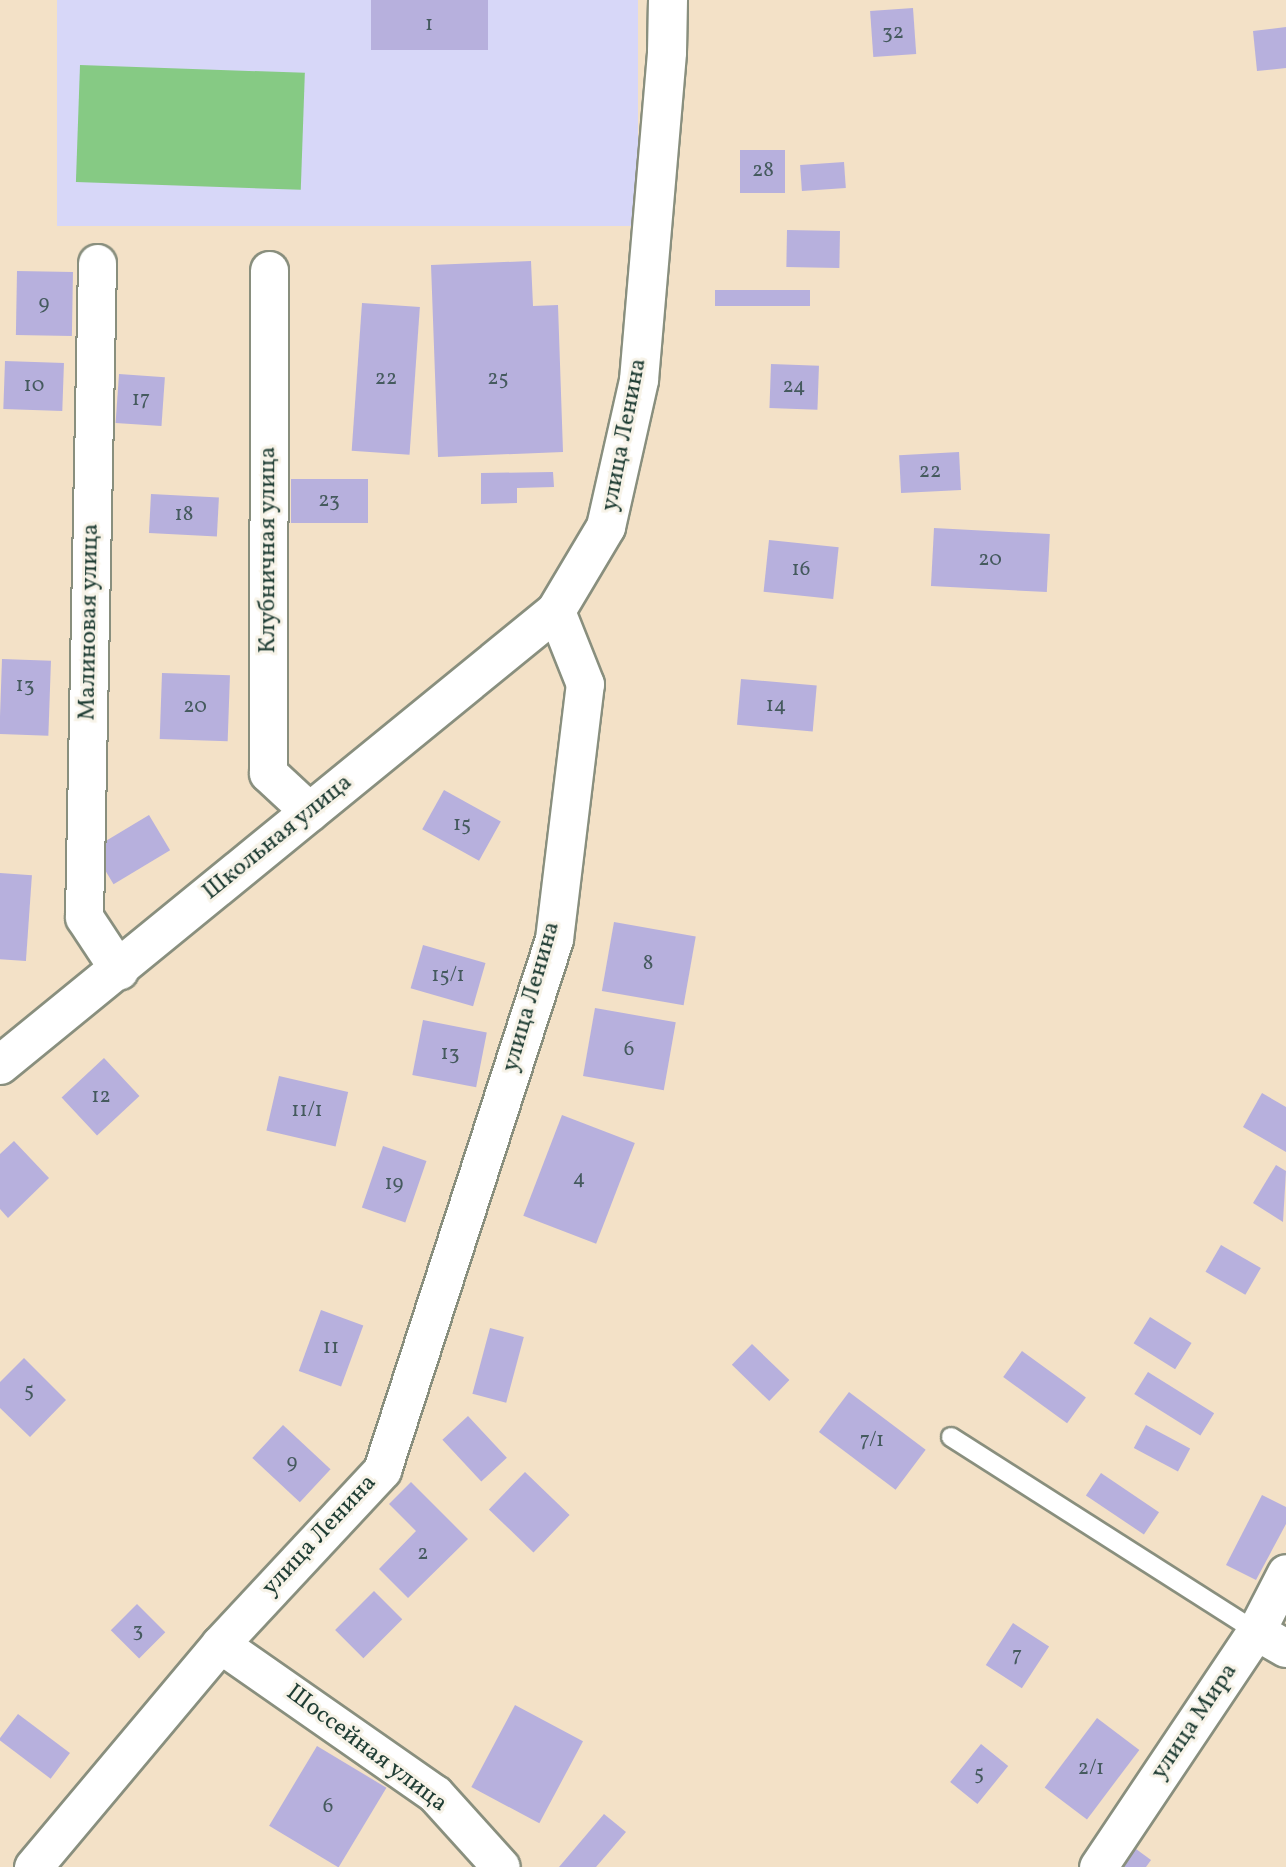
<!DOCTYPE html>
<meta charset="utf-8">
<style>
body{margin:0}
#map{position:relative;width:1286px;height:1867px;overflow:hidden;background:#f3e1c7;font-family:Vollkorn,serif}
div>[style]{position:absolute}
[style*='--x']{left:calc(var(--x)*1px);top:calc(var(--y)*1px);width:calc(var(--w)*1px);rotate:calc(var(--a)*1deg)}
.built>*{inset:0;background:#d7d7f8;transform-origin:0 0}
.green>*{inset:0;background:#86ca84;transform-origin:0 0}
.building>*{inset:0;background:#b7b0dd;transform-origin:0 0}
.roads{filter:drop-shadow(2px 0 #898f7e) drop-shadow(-2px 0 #898f7e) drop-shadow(0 2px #898f7e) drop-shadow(0 -2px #898f7e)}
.lane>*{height:18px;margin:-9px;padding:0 9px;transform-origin:9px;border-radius:9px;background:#fff}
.street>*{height:37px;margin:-18.5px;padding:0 18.5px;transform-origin:18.5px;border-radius:18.5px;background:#fff}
.secondary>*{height:38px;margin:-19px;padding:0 19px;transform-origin:19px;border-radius:19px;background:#fff}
span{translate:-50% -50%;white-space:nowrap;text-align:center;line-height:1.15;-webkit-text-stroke:6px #f7f3e8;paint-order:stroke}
.number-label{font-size:21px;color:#455a5e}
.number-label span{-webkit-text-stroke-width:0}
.street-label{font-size:24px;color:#1f3d34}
</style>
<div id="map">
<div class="built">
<i style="left:57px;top:0;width:581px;height:226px"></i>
</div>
<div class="green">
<i style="left:80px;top:65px;width:225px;height:117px;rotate:2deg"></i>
</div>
<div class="building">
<i style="left:371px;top:0;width:117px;height:50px"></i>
<i style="left:913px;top:8px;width:46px;height:43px;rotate:86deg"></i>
<i style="clip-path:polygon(1286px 27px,1286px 68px,1257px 71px,1253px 31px)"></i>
<i style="left:740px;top:150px;width:45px;height:43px"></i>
<i style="left:844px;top:162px;width:26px;height:44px;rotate:86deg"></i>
<i style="left:787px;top:230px;width:53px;height:37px;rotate:1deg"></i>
<i style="clip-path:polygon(531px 261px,533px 306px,558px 305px,563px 452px,438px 457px,431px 265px)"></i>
<i style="left:17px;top:271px;width:56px;height:64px;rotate:1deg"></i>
<i style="left:810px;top:290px;width:16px;height:95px;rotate:90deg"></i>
<i style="left:362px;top:303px;width:58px;height:148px;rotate:4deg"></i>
<i style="left:5px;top:361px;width:59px;height:48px;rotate:2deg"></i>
<i style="left:771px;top:364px;width:48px;height:44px;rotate:2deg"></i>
<i style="left:119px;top:374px;width:46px;height:49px;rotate:4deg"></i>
<i style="left:959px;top:452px;width:38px;height:60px;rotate:87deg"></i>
<i style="clip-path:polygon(553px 472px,554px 487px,517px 488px,517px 503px,481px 504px,481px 473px)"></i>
<i style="left:368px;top:479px;width:44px;height:77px;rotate:90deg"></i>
<i style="left:151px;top:494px;width:68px;height:39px;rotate:3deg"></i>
<i style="left:934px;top:528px;width:116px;height:58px;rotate:3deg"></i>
<i style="left:769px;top:540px;width:70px;height:52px;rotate:6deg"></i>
<i style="left:2px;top:659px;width:49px;height:75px;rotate:2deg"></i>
<i style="left:162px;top:673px;width:68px;height:66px;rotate:2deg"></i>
<i style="left:741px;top:679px;width:76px;height:46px;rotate:5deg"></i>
<i style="left:444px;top:790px;width:65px;height:45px;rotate:29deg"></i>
<i style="left:149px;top:815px;width:41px;height:66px;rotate:59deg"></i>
<i style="left:0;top:873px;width:32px;height:86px;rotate:4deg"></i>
<i style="left:614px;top:922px;width:83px;height:70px;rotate:10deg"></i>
<i style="left:423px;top:945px;width:65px;height:45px;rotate:16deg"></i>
<i style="left:595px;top:1008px;width:82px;height:69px;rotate:10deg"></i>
<i style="left:423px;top:1020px;width:65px;height:56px;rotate:11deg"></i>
<i style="left:104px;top:1058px;width:52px;height:58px;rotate:47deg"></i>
<i style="left:279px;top:1076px;width:71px;height:56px;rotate:13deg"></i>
<i style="clip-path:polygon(1262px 1093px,1286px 1107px,1286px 1152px,1243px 1127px)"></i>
<i style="left:562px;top:1115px;width:78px;height:108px;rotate:21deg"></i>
<i style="clip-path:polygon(14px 1141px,49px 1178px,8px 1218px,0 1209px,0 1154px)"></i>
<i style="left:383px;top:1146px;width:46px;height:65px;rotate:19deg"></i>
<i style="clip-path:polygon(1276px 1165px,1286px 1171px,1283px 1222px,1253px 1203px)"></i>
<i style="left:1221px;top:1245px;width:46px;height:31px;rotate:30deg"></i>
<i style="left:321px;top:1310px;width:45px;height:65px;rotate:20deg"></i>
<i style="left:1150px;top:1317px;width:49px;height:31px;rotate:32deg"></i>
<i style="left:490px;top:1328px;width:35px;height:68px;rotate:15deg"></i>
<i style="left:752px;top:1344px;width:52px;height:29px;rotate:44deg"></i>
<i style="left:1022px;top:1351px;width:79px;height:32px;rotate:36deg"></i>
<i style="clip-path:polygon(24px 1358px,66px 1400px,30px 1437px,0 1408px,0 1382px)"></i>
<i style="left:1148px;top:1372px;width:78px;height:26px;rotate:32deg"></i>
<i style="left:849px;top:1392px;width:96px;height:50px;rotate:37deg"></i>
<i style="left:468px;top:1416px;width:57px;height:35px;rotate:47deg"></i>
<i style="left:283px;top:1425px;width:65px;height:45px;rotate:43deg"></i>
<i style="left:1146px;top:1425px;width:50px;height:26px;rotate:28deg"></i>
<i style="left:525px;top:1472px;width:62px;height:52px;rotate:44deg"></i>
<i style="left:1101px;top:1473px;width:70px;height:27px;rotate:34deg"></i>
<i style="clip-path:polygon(411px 1482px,468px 1539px,408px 1598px,379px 1569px,416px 1531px,389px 1504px)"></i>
<i style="clip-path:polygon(1262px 1495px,1286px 1507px,1286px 1524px,1256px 1580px,1226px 1565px)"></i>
<i style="left:374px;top:1591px;width:40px;height:55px;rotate:45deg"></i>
<i style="left:137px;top:1604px;width:40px;height:37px;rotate:45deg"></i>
<i style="left:1013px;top:1623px;width:43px;height:50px;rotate:33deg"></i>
<i style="left:515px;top:1705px;width:77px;height:93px;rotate:28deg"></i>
<i style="left:18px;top:1714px;width:65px;height:32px;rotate:37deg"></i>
<i style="left:1097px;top:1718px;width:53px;height:87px;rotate:37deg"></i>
<i style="left:981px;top:1744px;width:35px;height:49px;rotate:39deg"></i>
<i style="left:317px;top:1746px;width:81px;height:93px;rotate:31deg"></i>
<i style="clip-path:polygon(604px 1814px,626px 1832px,596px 1867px,559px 1867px)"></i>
<i style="clip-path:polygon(1136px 1849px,1151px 1860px,1146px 1867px,1122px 1867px)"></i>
</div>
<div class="roads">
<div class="lane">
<i style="--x:951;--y:1437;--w:361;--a:32.5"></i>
</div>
<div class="street">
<i style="--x:97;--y:263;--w:654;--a:91.14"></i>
<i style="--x:84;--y:917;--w:64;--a:56.6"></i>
<i style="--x:269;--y:270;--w:503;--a:90.11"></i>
<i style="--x:268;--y:773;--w:57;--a:42.9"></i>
<i style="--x:1256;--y:1631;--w:34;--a:30"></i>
<i style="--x:220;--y:1644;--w:262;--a:34.9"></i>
<i style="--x:435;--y:1794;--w:98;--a:47.9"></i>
<i style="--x:33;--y:1867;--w:291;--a:-50"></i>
<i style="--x:220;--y:1644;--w:238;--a:-47"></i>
<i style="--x:382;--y:1470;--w:558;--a:-72.05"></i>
<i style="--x:554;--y:939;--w:257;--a:-83.1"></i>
<i style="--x:585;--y:684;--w:79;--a:-111.7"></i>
<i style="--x:1098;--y:1867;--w:284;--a:-56.2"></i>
<i style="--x:1256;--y:1631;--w:65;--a:-62.7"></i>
</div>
<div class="secondary">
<i style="--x:0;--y:1065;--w:718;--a:-39.23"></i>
<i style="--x:556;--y:611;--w:98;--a:-59.2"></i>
<i style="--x:606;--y:527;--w:151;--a:-77.3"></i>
<i style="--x:639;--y:380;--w:329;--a:-85.1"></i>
<i style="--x:667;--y:52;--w:52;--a:-88.9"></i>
</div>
</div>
<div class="number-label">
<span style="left:429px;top:25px">1</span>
<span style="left:893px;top:33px">32</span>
<span style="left:763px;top:171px">28</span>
<span style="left:44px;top:304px">9</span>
<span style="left:386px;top:379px">22</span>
<span style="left:498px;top:379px">25</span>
<span style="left:34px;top:386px">10</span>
<span style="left:794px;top:387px">24</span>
<span style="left:141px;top:400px">17</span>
<span style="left:930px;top:472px">22</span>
<span style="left:329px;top:501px">23</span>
<span style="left:184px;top:515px">18</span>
<span style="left:990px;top:560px">20</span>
<span style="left:801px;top:570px">16</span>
<span style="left:25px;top:686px">13</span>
<span style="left:776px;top:706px">14</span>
<span style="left:195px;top:707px">20</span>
<span style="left:462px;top:825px">15</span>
<span style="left:648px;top:964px">8</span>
<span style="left:448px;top:976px">15/1</span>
<span style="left:629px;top:1050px">6</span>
<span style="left:450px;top:1054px">13</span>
<span style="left:101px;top:1097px">12</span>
<span style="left:307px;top:1111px">11/1</span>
<span style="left:579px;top:1179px">4</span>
<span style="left:394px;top:1184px">19</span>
<span style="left:331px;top:1348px">11</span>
<span style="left:29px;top:1391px">5</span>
<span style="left:872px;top:1441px">7/1</span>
<span style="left:292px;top:1463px">9</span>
<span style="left:423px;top:1554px">2</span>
<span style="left:138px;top:1631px">3</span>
<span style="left:1017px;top:1656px">7</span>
<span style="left:1091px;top:1769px">2/1</span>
<span style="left:979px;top:1774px">5</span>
<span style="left:328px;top:1807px">6</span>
</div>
<div class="street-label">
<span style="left:625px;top:435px;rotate:-79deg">улица Ленина</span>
<span style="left:269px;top:550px;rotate:-90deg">Клубничная улица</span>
<span style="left:90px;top:622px;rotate:-89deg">Малиновая улица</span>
<span style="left:278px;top:838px;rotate:-39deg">Школьная улица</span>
<span style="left:532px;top:997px;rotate:-74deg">улица Ленина</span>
<span style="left:320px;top:1536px;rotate:-47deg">улица Ленина</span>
<span style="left:1195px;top:1722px;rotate:-56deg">улица Мира</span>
<span style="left:366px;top:1749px;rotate:37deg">Шоссейная улица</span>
</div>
</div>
